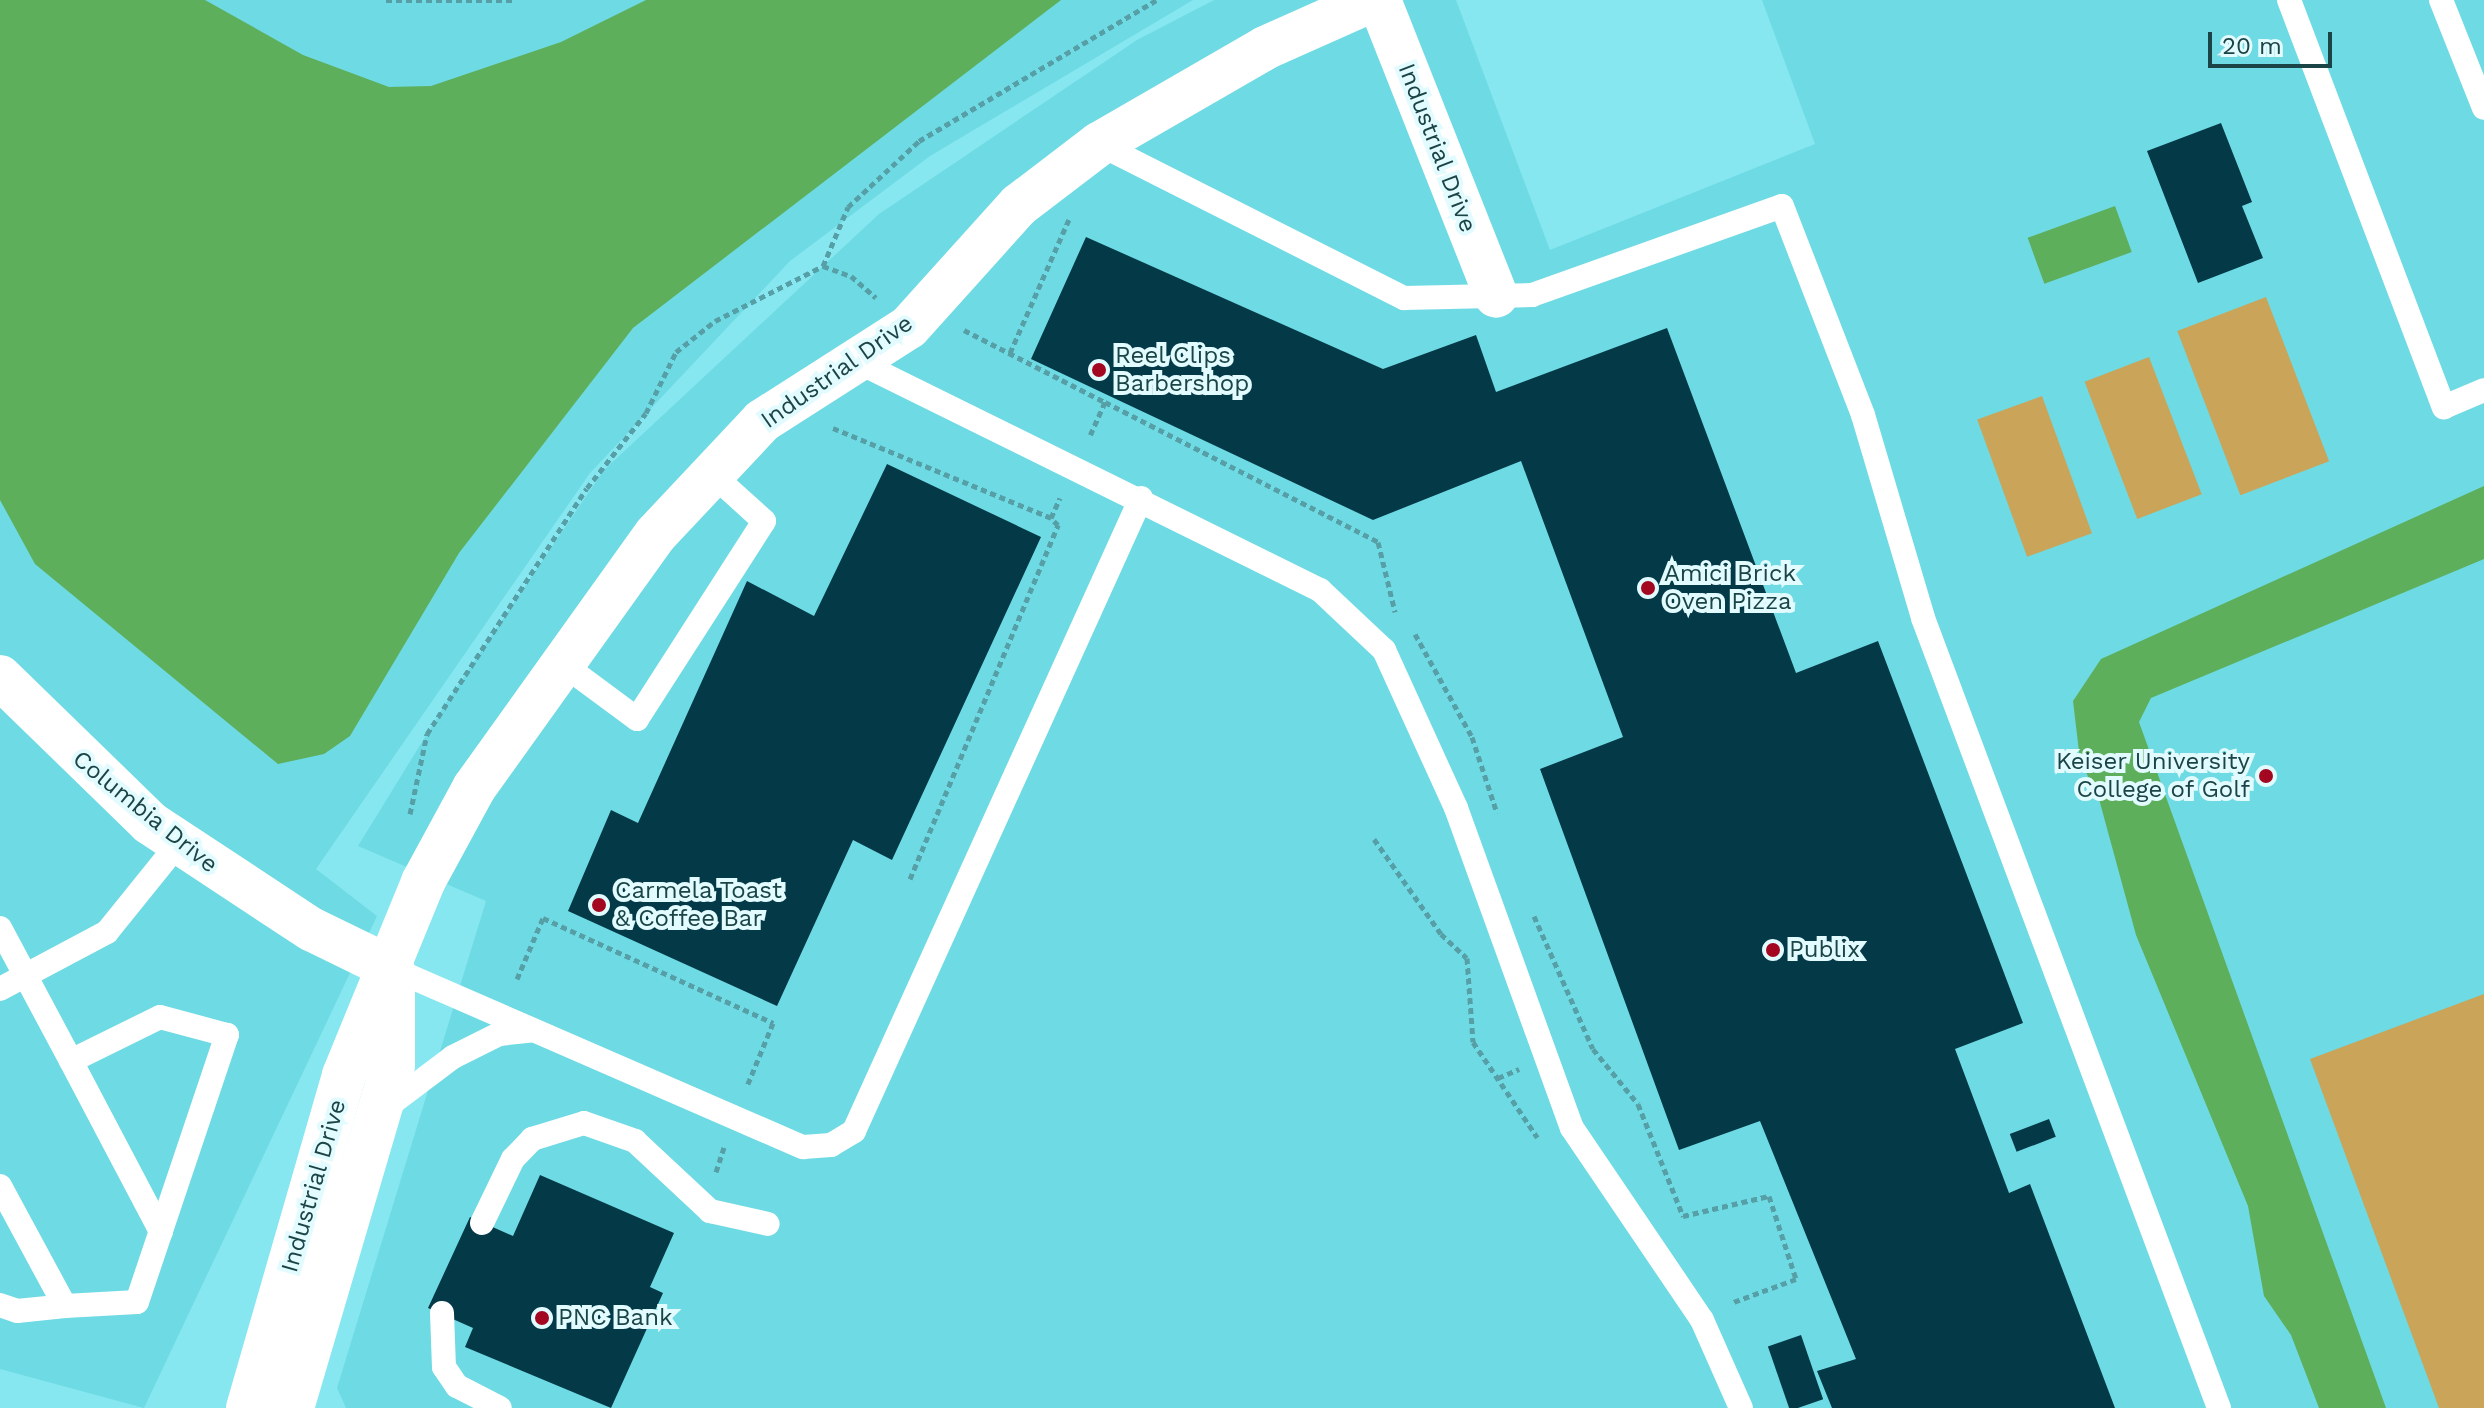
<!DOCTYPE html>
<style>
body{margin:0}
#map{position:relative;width:2484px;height:1408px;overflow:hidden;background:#86e7f0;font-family:"Work Sans",sans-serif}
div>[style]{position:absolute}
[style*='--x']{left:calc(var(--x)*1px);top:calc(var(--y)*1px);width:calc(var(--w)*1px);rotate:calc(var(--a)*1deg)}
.built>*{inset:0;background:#6edae3}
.green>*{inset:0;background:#caa458;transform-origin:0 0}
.water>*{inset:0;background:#5eaf5b;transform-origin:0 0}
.building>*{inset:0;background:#043948;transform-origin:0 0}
.path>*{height:5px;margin-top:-2.5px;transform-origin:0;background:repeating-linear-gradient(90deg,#579fa6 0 6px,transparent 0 10px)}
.service>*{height:24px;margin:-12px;padding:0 12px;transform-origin:12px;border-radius:12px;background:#fff}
.minor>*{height:44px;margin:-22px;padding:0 22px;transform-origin:22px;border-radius:22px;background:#fff}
.dots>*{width:22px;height:22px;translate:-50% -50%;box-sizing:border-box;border:4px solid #e1fbfe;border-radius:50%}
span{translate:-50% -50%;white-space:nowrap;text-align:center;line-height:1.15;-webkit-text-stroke:8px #e1fbfe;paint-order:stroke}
.street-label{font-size:24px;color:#1b4447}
.poi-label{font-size:24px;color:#1b4447}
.left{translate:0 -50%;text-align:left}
.right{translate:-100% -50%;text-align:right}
.scale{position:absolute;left:2208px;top:32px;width:124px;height:36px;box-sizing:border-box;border:4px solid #1b4447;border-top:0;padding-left:10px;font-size:24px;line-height:28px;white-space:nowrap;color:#1b4447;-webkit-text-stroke:6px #e1fbfe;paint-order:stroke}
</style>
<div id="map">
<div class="built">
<i style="clip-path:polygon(0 0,1193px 0,930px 156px,790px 261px,590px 473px,316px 869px,377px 916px,144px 1408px,0 1369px)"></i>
<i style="clip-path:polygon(1214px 0,1456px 0,1550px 250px,1815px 144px,1762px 0,2484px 0,2484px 1408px,346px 1408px,337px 1388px,486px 901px,358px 846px,446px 703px,604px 470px,879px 214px,1137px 40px)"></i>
</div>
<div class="green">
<i style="left:2266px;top:297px;width:176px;height:95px;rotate:69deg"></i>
<i style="left:2149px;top:357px;width:147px;height:69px;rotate:69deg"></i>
<i style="left:2042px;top:396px;width:146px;height:69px;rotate:70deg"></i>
<i style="clip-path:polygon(2484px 994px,2484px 1408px,2439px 1408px,2310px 1059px)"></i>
</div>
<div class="water">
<i style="clip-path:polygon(0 0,205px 0,303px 55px,389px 87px,431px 86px,561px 42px,646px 0,1061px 0,633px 328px,459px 553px,350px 736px,324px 754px,278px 764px,35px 564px,0 500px)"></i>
<i style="left:2115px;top:206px;width:49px;height:93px;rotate:70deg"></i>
<i style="clip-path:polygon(2484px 486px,2484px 559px,2151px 698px,2139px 722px,2386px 1408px,2319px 1408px,2291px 1335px,2264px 1296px,2248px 1206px,2136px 935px,2099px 799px,2080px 760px,2073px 701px,2101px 659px)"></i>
</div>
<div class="building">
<i style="clip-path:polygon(2221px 123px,2252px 202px,2242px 206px,2263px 258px,2198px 283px,2147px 151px)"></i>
<i style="clip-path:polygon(1086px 237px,1383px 369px,1476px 335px,1496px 392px,1667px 328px,1796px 673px,1878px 641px,2023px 1023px,1955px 1049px,2009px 1193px,2030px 1184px,2115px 1408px,1832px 1408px,1817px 1371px,1856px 1359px,1760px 1121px,1679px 1150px,1540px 769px,1623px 737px,1521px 461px,1373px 520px,1031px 359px)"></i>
<i style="clip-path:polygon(887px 464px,1041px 537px,892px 860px,853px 840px,777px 1006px,568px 911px,611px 810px,638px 823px,747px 581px,814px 616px)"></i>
<i style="left:2049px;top:1119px;width:19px;height:42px;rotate:69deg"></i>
<i style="clip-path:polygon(540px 1175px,674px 1233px,650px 1287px,663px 1293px,611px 1408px,465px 1347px,473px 1328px,428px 1308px,470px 1217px,513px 1236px)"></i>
<i style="left:1801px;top:1335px;width:68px;height:35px;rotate:71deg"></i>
</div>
<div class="path">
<i style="--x:386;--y:0;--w:129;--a:0"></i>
<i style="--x:823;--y:266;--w:64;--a:-67"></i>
<i style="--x:848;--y:207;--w:97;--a:-42.9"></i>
<i style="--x:919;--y:141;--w:276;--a:-30.7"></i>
<i style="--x:964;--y:330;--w:158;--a:27.1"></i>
<i style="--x:1105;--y:402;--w:36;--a:114"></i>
<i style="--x:1010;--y:353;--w:146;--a:-66.2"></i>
<i style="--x:1105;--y:402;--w:307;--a:27.1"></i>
<i style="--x:1378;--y:542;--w:72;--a:76.3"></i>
<i style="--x:833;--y:428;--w:236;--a:22.4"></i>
<i style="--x:1051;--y:518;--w:22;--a:-66"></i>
<i style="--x:1415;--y:634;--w:118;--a:61"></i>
<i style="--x:1472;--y:737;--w:80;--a:71.8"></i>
<i style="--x:410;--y:814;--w:82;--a:-78"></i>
<i style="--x:427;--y:734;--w:293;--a:-57"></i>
<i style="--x:587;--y:488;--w:95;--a:-51.8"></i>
<i style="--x:646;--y:413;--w:68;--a:-63.8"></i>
<i style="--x:676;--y:352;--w:50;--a:-38.5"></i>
<i style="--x:715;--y:321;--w:121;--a:-27"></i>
<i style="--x:823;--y:266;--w:30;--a:20"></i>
<i style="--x:851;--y:276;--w:33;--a:41"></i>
<i style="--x:1374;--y:839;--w:116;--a:54.8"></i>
<i style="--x:1441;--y:934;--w:35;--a:43"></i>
<i style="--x:1467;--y:958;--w:84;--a:85.9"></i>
<i style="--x:1473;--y:1042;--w:115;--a:56"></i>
<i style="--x:910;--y:879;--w:384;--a:-67.3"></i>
<i style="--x:1058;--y:525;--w:10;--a:-135"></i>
<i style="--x:1534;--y:916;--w:145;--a:66.1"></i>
<i style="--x:1593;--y:1049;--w:71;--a:50.7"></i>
<i style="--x:1638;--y:1104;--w:121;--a:68.1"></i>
<i style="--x:1683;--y:1216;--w:88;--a:-13.1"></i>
<i style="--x:1769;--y:1196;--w:87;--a:72"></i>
<i style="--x:1796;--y:1279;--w:69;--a:159.7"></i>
<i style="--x:517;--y:979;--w:66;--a:-66.9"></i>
<i style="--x:543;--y:918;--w:253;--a:24.5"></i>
<i style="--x:773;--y:1023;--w:68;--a:112.4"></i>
<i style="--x:1498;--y:1078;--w:23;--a:-23"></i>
<i style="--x:716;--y:1172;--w:26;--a:-72"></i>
</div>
<div class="service">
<i style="--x:2289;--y:0;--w:436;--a:69.2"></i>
<i style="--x:2444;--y:407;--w:43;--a:-23"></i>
<i style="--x:2441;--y:0;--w:116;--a:68.3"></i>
<i style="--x:1099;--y:144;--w:342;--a:26.8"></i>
<i style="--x:1404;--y:298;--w:128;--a:-1.3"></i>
<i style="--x:1532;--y:295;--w:265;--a:-19.6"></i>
<i style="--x:1782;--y:206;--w:224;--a:68.8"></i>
<i style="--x:1863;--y:415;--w:212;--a:73.5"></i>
<i style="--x:1923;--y:618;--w:844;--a:69.46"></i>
<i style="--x:854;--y:360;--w:520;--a:26.27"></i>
<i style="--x:1320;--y:590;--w:88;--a:43.2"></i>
<i style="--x:1384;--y:650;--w:174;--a:65.5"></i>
<i style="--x:1456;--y:808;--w:340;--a:70.1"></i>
<i style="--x:1572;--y:1128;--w:232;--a:55.9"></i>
<i style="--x:1702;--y:1320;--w:96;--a:66.1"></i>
<i style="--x:560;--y:662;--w:96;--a:36.5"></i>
<i style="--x:637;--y:719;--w:235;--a:-57.3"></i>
<i style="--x:764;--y:521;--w:70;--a:-137.9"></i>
<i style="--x:0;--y:928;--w:151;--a:61.9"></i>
<i style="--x:393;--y:969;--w:447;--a:23.5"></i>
<i style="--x:803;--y:1147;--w:28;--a:-4"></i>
<i style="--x:831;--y:1145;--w:27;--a:-31"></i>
<i style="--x:854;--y:1131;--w:695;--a:-65.61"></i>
<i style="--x:0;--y:989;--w:121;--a:-28"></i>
<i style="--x:107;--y:932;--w:113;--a:-51.1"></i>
<i style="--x:384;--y:1109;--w:86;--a:-37"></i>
<i style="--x:453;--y:1057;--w:51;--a:-26.6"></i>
<i style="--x:499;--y:1034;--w:30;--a:-6"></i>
<i style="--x:0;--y:1186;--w:136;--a:61.6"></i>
<i style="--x:65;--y:1306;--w:72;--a:-3.2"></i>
<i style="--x:137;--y:1302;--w:282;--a:-71.4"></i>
<i style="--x:227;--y:1035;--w:69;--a:-165"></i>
<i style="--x:160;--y:1017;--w:99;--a:153.7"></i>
<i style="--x:71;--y:1061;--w:193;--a:62.2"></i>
<i style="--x:482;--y:1223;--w:71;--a:-64.2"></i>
<i style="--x:513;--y:1159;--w:28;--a:-46"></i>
<i style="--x:532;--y:1139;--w:54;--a:-17.1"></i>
<i style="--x:584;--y:1123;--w:54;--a:19.4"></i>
<i style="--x:635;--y:1141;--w:103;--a:43"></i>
<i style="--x:710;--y:1211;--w:59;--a:12.6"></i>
<i style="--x:0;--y:1305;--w:18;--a:19"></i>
<i style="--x:17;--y:1311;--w:48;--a:-5.9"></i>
<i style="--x:442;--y:1313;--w:54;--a:87.9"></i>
<i style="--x:444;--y:1367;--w:23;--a:56"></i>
<i style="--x:457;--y:1386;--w:48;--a:27.1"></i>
</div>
<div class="minor">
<i style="--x:1379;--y:0;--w:318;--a:68.4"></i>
<i style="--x:0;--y:677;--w:209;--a:44.2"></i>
<i style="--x:150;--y:823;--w:193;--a:33.4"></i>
<i style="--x:311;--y:929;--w:91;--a:26"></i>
<i style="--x:248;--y:1408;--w:347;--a:-73.9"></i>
<i style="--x:344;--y:1075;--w:209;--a:-67.7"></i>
<i style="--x:423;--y:882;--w:107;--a:-61.5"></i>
<i style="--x:474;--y:788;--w:312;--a:-54.4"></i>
<i style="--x:656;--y:534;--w:155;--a:-46.8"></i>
<i style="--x:762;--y:421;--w:174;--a:-32.6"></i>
<i style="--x:909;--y:327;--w:164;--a:-48"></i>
<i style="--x:1019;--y:205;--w:101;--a:-37.3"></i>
<i style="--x:1099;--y:144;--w:192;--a:-30"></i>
<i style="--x:1265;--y:48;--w:118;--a:-24"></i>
<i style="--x:292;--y:1408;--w:358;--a:-73.6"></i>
<i style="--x:393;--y:1065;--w:81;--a:-90"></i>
</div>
<div class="dots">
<i style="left:1099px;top:370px;background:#a40720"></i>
<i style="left:1648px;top:588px;background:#a40720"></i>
<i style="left:2266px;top:776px;background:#a40720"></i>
<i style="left:599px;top:905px;background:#a40720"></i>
<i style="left:1773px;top:950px;background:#a40720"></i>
<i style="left:542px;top:1318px;background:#a40720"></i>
</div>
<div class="street-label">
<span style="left:1437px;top:148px;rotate:69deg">Industrial Drive</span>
<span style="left:837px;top:372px;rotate:-35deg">Industrial Drive</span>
<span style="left:145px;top:812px;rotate:39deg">Columbia Drive</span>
<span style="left:314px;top:1186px;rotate:-74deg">Industrial Drive</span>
</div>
<div class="poi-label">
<span class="left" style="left:1115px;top:370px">Reel Clips<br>Barbershop</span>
<span class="left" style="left:1664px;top:588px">Amici Brick<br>Oven Pizza</span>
<span class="right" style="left:2250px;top:776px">Keiser University<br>College of Golf</span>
<span class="left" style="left:615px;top:905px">Carmela Toast<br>&amp; Coffee Bar</span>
<span class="left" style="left:1789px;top:950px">Publix</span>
<span class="left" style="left:558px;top:1318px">PNC Bank</span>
</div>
<div class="scale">20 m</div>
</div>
